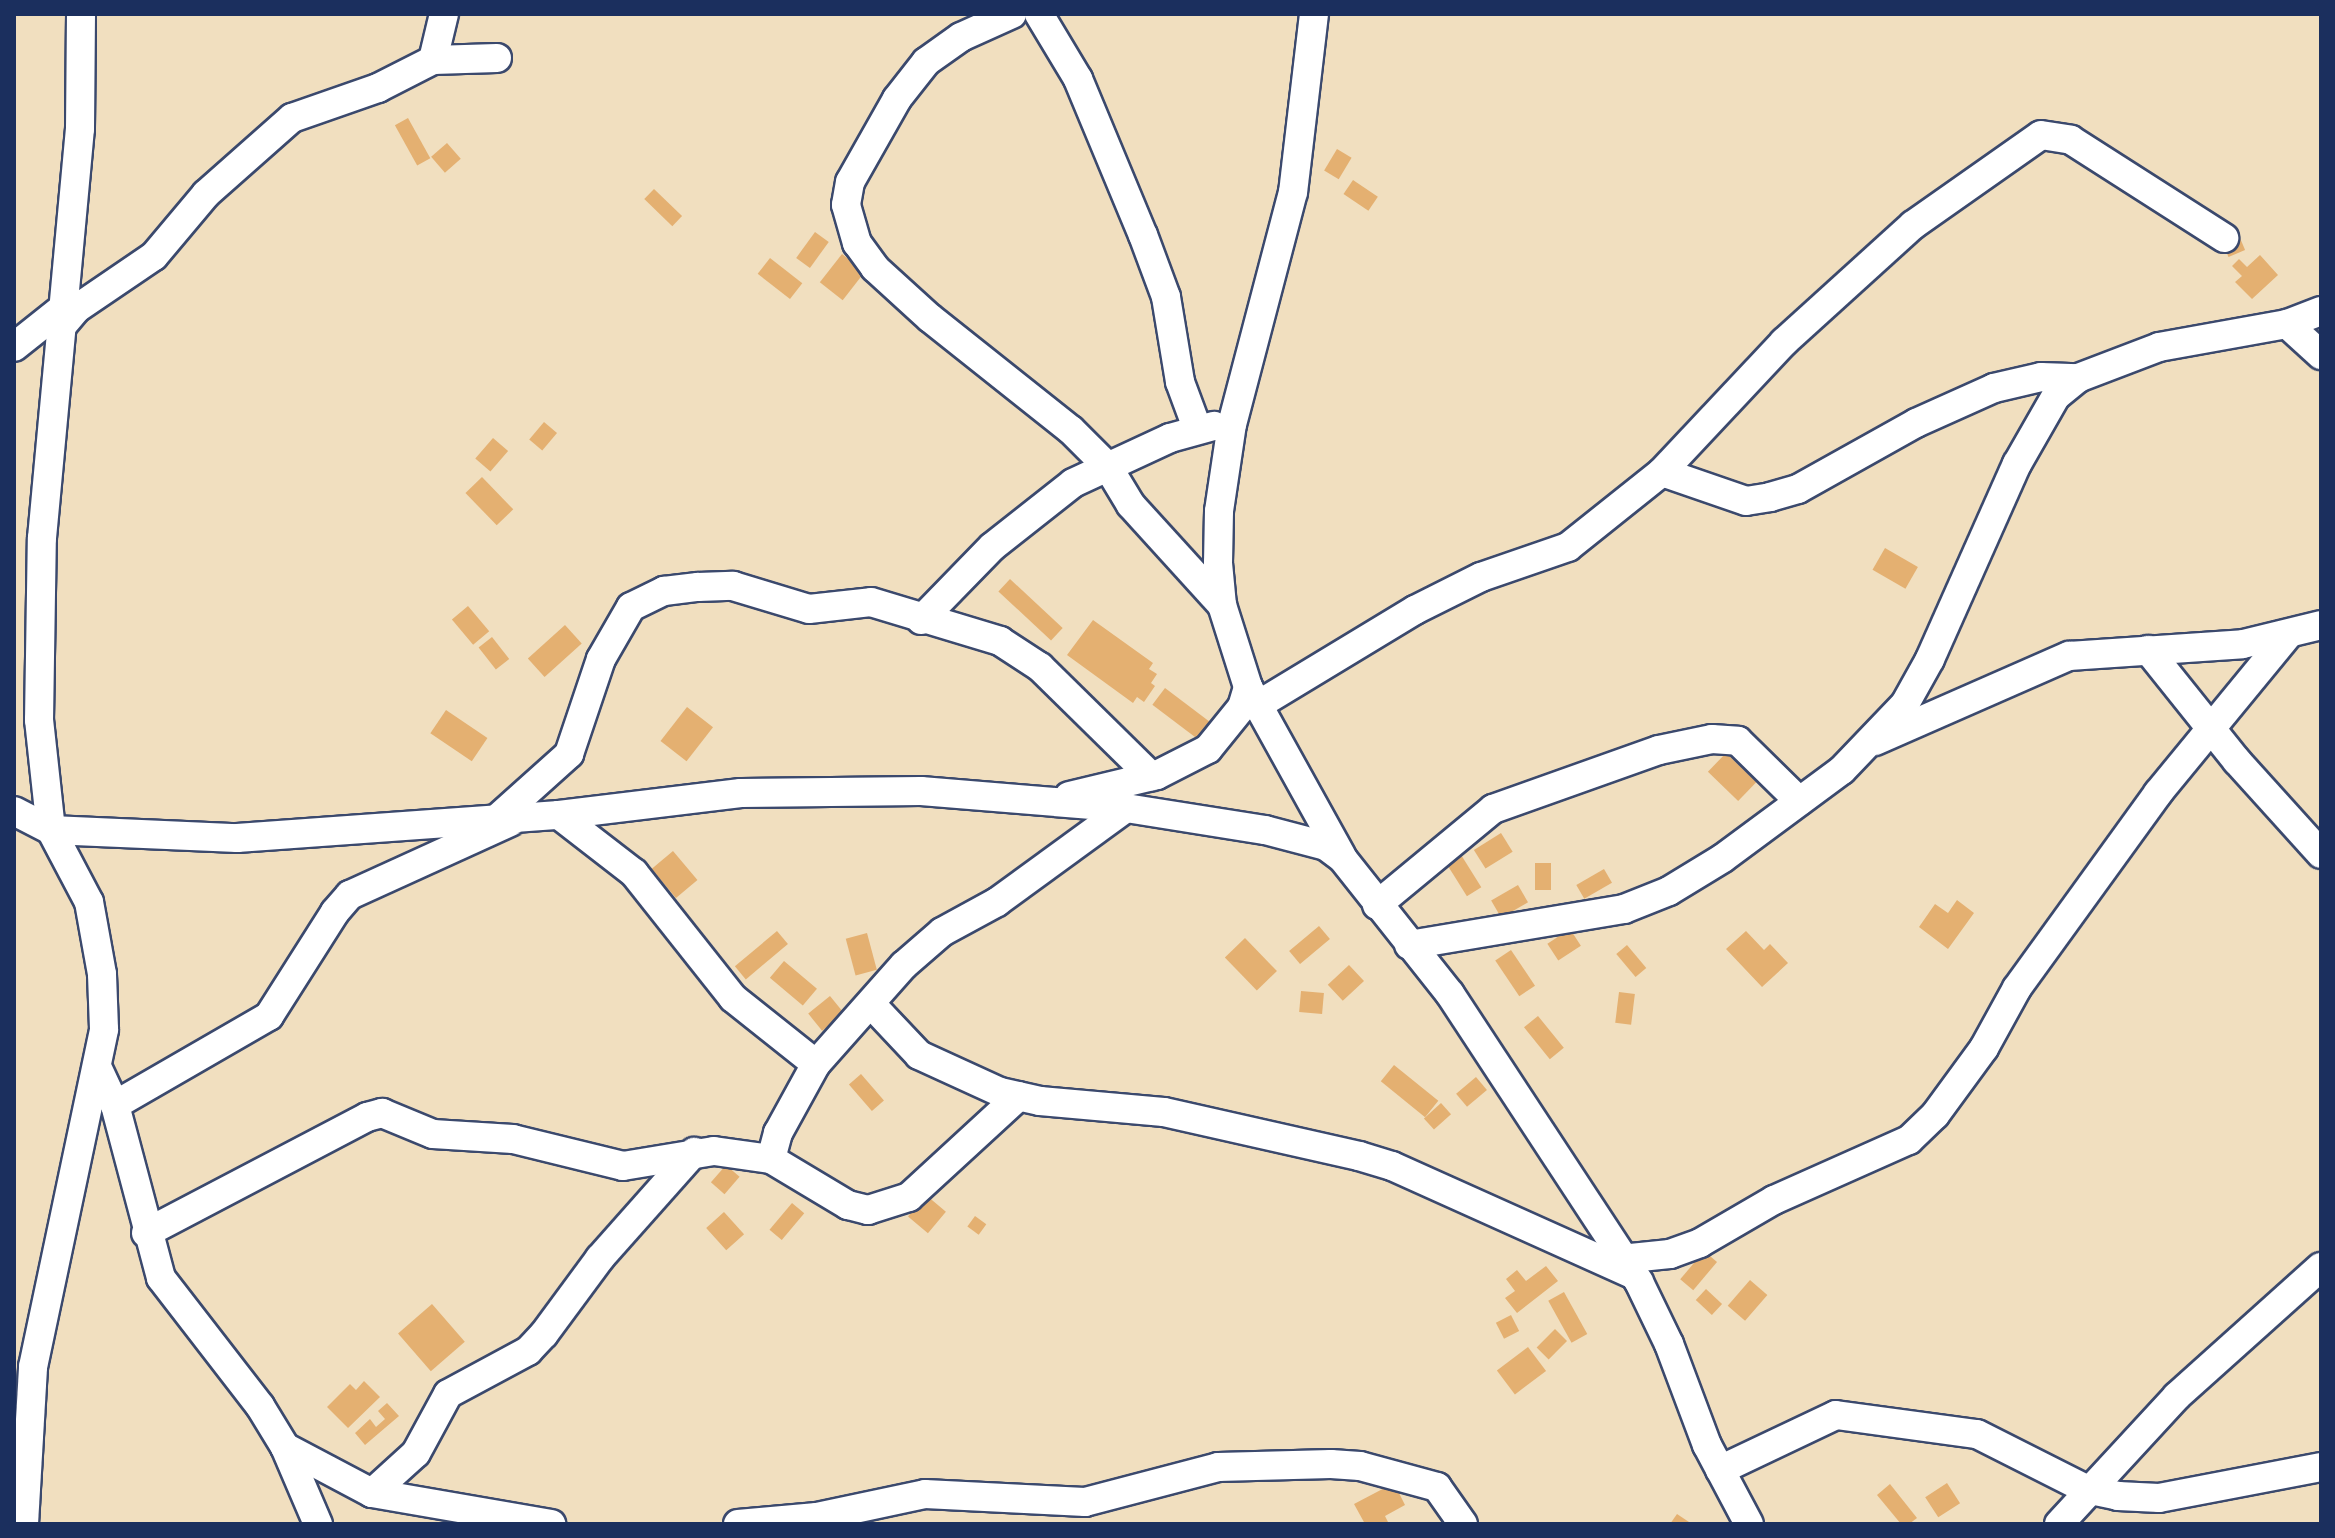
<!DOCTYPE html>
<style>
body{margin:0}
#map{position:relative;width:2335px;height:1538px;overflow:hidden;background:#f1dfbf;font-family:Pangolin,sans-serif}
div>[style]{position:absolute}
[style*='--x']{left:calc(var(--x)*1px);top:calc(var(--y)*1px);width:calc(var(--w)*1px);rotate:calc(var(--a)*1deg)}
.building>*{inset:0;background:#e4b071;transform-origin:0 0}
.roads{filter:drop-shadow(2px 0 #3b496d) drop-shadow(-2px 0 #3b496d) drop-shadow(0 2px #3b496d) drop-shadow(0 -2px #3b496d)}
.minor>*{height:28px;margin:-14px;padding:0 14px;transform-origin:14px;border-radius:14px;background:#fff}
span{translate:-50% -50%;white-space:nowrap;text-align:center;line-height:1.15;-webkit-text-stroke:7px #fbf7ec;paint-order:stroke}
.frame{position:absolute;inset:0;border:16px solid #1b2f5e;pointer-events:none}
</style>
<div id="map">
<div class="building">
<i style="left:408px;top:118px;width:46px;height:15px;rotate:61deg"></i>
<i style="left:447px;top:143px;width:21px;height:21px;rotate:49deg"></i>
<i style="left:1337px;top:149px;width:17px;height:25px;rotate:31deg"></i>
<i style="left:1353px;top:180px;width:30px;height:17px;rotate:34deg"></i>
<i style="left:654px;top:189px;width:39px;height:14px;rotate:44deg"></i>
<i style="left:815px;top:232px;width:17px;height:32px;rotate:36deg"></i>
<i style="left:2240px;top:238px;width:13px;height:18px;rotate:67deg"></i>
<i style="left:842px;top:254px;width:29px;height:36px;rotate:38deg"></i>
<i style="clip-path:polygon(2260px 255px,2278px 275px,2252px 299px,2235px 282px,2242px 276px,2232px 266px,2239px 259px,2247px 267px)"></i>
<i style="left:770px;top:258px;width:41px;height:20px;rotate:38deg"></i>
<i style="left:544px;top:422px;width:17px;height:23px;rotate:40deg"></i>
<i style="left:493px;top:438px;width:20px;height:27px;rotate:41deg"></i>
<i style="left:482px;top:477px;width:45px;height:23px;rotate:46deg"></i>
<i style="left:1885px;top:548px;width:38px;height:25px;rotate:30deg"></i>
<i style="left:1010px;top:579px;width:72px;height:17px;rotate:43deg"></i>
<i style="left:468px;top:606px;width:33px;height:21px;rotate:50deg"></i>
<i style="clip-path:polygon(1093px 620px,1153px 663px,1149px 669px,1157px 674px,1151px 683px,1155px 686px,1144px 702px,1137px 697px,1133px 703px,1067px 655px)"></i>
<i style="left:565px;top:625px;width:25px;height:50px;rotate:48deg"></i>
<i style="left:492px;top:637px;width:28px;height:17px;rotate:52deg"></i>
<i style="left:1165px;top:688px;width:58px;height:21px;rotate:37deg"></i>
<i style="left:687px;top:707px;width:33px;height:43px;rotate:38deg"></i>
<i style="left:446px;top:710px;width:50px;height:28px;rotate:34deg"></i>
<i style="left:1726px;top:753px;width:42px;height:26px;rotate:44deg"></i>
<i style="left:1501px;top:833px;width:22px;height:32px;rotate:58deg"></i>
<i style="left:1458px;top:850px;width:44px;height:17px;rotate:58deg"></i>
<i style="left:673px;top:851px;width:38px;height:28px;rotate:50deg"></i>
<i style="left:1535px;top:863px;width:16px;height:27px"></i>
<i style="left:1604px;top:869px;width:16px;height:32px;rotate:60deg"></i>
<i style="left:1518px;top:885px;width:20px;height:31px;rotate:60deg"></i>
<i style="clip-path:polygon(1957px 900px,1974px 913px,1948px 949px,1919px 927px,1935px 904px,1948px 913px)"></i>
<i style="left:1319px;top:926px;width:17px;height:39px;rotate:50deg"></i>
<i style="left:1570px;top:929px;width:20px;height:27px;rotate:57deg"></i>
<i style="left:777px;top:931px;width:17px;height:55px;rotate:50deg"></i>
<i style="clip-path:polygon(1746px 931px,1764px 950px,1770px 944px,1788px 963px,1762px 987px,1726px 949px)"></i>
<i style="left:867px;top:933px;width:38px;height:22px;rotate:75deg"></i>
<i style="left:1245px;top:938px;width:46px;height:28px;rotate:46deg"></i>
<i style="left:1627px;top:945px;width:30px;height:14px;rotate:50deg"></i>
<i style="left:1511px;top:950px;width:43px;height:19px;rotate:56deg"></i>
<i style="left:784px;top:961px;width:43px;height:22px;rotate:40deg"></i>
<i style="left:1349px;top:965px;width:22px;height:29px;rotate:47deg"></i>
<i style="left:1301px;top:991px;width:23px;height:21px;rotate:5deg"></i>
<i style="left:1619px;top:992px;width:16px;height:31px;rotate:7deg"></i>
<i style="left:830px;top:996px;width:22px;height:28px;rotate:51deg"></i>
<i style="left:1538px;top:1016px;width:41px;height:18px;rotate:51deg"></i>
<i style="left:1394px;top:1065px;width:57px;height:21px;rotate:39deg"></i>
<i style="left:861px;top:1074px;width:35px;height:16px;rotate:49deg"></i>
<i style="left:1476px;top:1077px;width:17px;height:26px;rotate:50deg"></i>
<i style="left:1441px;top:1103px;width:15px;height:23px;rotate:48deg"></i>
<i style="left:726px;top:1165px;width:18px;height:23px;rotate:41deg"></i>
<i style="left:926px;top:1195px;width:26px;height:28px;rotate:40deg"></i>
<i style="left:792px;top:1203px;width:16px;height:35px;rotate:40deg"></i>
<i style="left:724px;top:1212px;width:30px;height:24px;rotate:48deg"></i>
<i style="left:975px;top:1216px;width:14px;height:13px;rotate:36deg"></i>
<i style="left:1704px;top:1251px;width:17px;height:37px;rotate:40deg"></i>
<i style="clip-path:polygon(1546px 1266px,1558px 1281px,1517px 1313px,1505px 1298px,1515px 1291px,1506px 1279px,1517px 1270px,1526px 1281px)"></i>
<i style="left:1750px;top:1280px;width:23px;height:34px;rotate:41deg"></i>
<i style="left:1706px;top:1289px;width:22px;height:15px;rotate:43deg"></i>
<i style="left:1564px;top:1292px;width:48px;height:18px;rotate:61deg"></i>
<i style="left:432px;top:1304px;width:50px;height:45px;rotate:49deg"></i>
<i style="left:1511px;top:1315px;width:18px;height:17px;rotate:63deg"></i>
<i style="left:1555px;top:1329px;width:17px;height:26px;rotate:45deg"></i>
<i style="left:1528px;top:1347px;width:30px;height:39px;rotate:53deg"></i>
<i style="clip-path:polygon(364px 1381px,380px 1397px,348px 1428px,327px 1407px,350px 1384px,356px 1390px)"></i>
<i style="clip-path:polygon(387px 1403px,399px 1416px,365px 1445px,355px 1433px,370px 1419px,376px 1427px,385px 1419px,378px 1411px)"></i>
<i style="clip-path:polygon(1394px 1483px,1405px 1505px,1385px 1516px,1389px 1524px,1365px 1524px,1354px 1504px)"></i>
<i style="left:1947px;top:1483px;width:24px;height:26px;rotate:57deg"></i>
<i style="clip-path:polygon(1890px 1484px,1917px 1518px,1909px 1524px,1901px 1524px,1877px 1495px)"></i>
<i style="clip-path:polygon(1677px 1514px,1692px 1524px,1670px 1524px)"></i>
</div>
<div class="roads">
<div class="minor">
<i style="--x:1012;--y:14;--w:56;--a:155.7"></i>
<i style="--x:961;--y:37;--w:43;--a:144.5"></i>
<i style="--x:926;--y:62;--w:47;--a:128.1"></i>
<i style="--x:897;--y:99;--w:95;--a:119.5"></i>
<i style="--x:850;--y:182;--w:23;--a:100"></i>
<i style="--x:846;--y:205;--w:40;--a:74"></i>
<i style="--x:857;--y:243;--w:31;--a:54"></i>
<i style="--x:875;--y:268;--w:74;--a:42.3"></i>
<i style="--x:930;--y:318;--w:180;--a:38.5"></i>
<i style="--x:1071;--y:430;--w:52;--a:45"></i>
<i style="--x:1108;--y:467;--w:44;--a:58.8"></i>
<i style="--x:1131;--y:505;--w:135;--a:47.7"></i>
<i style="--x:1039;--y:14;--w:76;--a:59"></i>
<i style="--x:1078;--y:79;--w:169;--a:67.4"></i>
<i style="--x:1143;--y:235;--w:66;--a:69.6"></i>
<i style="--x:1166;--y:297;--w:86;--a:80.6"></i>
<i style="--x:1180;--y:382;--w:49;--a:69.7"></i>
<i style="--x:1314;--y:14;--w:179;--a:96.7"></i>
<i style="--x:1293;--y:192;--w:240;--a:104.7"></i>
<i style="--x:1232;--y:424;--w:88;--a:98.5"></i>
<i style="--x:1219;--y:511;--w:52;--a:91.1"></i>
<i style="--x:1218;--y:563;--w:42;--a:84.6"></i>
<i style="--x:1222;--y:605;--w:86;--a:72.4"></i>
<i style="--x:1248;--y:687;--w:192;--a:61"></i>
<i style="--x:433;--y:60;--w:47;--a:-76.6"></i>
<i style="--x:2287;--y:324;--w:46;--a:42.4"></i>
<i style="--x:61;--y:327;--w:23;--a:-50"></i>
<i style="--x:76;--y:309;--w:94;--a:-34.2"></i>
<i style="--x:154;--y:256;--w:81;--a:-50"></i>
<i style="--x:206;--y:194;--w:115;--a:-41.5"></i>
<i style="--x:292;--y:118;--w:91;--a:-19.2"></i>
<i style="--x:378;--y:88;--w:62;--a:-27"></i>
<i style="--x:433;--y:60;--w:64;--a:-1.8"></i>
<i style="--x:14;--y:347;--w:63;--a:-38.5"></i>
<i style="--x:1662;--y:472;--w:178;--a:-46.8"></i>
<i style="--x:1784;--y:342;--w:174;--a:-42.2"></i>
<i style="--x:1913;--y:225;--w:156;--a:-35.1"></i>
<i style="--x:2041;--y:135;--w:30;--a:9"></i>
<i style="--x:2071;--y:140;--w:182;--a:32.6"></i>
<i style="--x:921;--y:620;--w:102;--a:-45.8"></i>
<i style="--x:992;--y:547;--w:103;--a:-38.3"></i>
<i style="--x:1073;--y:483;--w:107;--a:-24.9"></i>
<i style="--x:1170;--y:438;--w:46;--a:-15.3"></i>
<i style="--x:2148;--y:650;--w:142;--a:51.3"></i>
<i style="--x:2237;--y:761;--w:125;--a:47.9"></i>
<i style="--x:1258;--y:705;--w:184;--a:-31.2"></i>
<i style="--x:1415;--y:610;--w:74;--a:-26.6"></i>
<i style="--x:1481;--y:577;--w:92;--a:-19"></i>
<i style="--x:1568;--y:547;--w:120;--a:-38.6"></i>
<i style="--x:1662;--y:472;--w:89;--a:19"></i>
<i style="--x:1746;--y:501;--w:24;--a:-9"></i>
<i style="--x:1770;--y:497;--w:29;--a:-16"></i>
<i style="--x:1798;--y:489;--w:135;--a:-29.2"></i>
<i style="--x:1916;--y:423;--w:85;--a:-24.2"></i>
<i style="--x:1994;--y:388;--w:48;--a:-13.2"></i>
<i style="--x:2041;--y:377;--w:37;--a:2"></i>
<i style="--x:1875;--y:741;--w:212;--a:-23.7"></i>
<i style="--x:2069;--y:656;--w:174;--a:-3.9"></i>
<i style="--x:2243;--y:644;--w:80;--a:-13.7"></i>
<i style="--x:1069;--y:796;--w:90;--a:-13.4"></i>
<i style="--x:1157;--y:775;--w:57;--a:-27"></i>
<i style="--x:1208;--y:749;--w:54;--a:-51"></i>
<i style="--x:1242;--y:707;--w:21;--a:-73"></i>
<i style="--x:14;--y:811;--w:42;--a:27.2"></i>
<i style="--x:51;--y:830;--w:186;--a:2.5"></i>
<i style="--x:237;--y:838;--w:323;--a:-4.1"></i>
<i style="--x:559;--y:815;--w:183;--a:-6.9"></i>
<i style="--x:741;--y:793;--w:180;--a:-0.6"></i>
<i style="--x:921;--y:791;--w:206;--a:4.7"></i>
<i style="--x:1126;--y:808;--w:141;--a:9"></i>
<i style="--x:1265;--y:830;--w:63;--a:14.7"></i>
<i style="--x:1326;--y:846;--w:21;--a:37"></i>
<i style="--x:1343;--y:859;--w:172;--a:51.6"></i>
<i style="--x:1450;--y:994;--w:344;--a:56.7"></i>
<i style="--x:1639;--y:1282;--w:69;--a:64.2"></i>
<i style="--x:1669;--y:1344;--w:108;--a:69.4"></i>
<i style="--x:1707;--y:1445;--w:89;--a:62"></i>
<i style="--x:559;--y:815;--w:95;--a:37.7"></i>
<i style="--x:634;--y:873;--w:159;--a:51.6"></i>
<i style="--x:733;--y:998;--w:106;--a:38.5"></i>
<i style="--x:500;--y:816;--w:93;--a:-41.9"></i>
<i style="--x:569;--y:754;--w:100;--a:-71.4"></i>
<i style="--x:601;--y:659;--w:60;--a:-60"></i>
<i style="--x:631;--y:607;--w:37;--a:-26"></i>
<i style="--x:664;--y:591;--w:34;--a:-7"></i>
<i style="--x:698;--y:587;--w:35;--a:-2"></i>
<i style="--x:733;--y:586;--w:79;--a:16.8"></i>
<i style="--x:809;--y:609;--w:62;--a:-6.4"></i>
<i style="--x:871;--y:602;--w:135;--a:16.8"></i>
<i style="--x:1000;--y:641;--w:48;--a:33"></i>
<i style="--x:1040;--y:667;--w:156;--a:44.5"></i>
<i style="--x:1377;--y:905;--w:151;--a:-39.6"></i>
<i style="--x:1493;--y:809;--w:176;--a:-19.6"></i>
<i style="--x:1659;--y:750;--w:54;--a:-11.7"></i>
<i style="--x:1712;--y:739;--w:26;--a:4"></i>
<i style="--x:1738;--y:741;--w:86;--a:44.5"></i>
<i style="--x:1409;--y:945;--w:218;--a:-9.5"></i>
<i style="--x:1624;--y:909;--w:48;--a:-21.8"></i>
<i style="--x:1669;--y:891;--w:63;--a:-31.4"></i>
<i style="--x:1723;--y:858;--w:148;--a:-36.5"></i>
<i style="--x:1842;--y:770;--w:91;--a:-46.3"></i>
<i style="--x:1905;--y:704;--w:51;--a:-60.9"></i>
<i style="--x:1930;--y:659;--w:214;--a:-66"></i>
<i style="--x:2017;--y:464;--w:78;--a:-60.2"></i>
<i style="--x:2056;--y:396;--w:28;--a:-39"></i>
<i style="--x:2078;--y:378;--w:87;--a:-20.9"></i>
<i style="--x:2159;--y:347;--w:130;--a:-10.2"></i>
<i style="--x:2287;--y:324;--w:36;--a:-21"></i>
<i style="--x:871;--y:1004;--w:70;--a:46.7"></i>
<i style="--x:919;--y:1055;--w:89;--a:24.6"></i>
<i style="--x:1000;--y:1092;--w:41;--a:12.7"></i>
<i style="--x:1040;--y:1101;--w:124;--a:5.1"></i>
<i style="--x:1164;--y:1112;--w:200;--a:12.7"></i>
<i style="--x:1359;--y:1156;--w:34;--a:17"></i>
<i style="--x:1392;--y:1166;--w:265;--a:24.2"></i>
<i style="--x:99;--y:1071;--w:38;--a:65"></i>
<i style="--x:115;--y:1105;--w:179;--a:75.1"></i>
<i style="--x:161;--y:1278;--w:162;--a:52.3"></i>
<i style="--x:260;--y:1406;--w:48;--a:58.6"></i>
<i style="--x:285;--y:1447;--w:84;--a:66.8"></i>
<i style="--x:115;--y:1105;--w:178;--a:-30"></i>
<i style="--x:269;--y:1016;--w:123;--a:-57.6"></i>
<i style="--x:335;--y:912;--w:23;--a:-49"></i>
<i style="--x:350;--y:895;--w:176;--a:-24.5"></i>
<i style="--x:771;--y:1159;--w:27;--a:-75"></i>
<i style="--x:778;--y:1133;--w:79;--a:-61.2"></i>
<i style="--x:816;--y:1064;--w:132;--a:-48.4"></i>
<i style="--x:904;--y:965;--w:50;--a:-41"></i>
<i style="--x:942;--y:932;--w:63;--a:-28.6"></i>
<i style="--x:997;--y:902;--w:160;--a:-36.1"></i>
<i style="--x:146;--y:1233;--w:250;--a:-27.7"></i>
<i style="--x:367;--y:1117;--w:16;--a:-15"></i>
<i style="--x:382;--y:1113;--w:55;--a:22.4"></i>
<i style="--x:433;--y:1134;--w:80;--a:3.6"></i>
<i style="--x:513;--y:1139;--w:113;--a:13.8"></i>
<i style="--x:623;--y:1166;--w:92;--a:-9.4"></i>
<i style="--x:714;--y:1151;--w:58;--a:8"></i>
<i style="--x:771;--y:1159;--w:90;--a:30.9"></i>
<i style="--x:848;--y:1205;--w:21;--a:14"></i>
<i style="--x:868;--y:1210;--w:43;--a:-17.6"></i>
<i style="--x:909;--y:1197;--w:149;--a:-42.6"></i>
<i style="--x:1621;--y:1259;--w:49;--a:-5.8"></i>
<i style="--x:1670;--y:1254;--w:32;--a:-20"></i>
<i style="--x:1700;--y:1243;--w:86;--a:-30.2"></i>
<i style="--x:1774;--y:1200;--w:148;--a:-24"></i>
<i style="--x:1909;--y:1140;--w:36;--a:-44"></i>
<i style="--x:1935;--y:1115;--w:83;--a:-53.8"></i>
<i style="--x:1984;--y:1048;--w:68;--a:-61.2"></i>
<i style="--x:2017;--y:988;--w:241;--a:-54.1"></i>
<i style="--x:2158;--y:793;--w:203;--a:-50.6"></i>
<i style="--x:285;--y:1447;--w:98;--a:27.9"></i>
<i style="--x:372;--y:1493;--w:182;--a:9.8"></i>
<i style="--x:1720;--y:1470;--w:128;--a:-25.4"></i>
<i style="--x:1836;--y:1415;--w:142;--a:7.7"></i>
<i style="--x:1977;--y:1434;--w:122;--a:26.8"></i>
<i style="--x:2086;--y:1489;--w:33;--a:12"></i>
<i style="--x:2118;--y:1496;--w:41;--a:2.8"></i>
<i style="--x:2159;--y:1498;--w:165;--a:-10.8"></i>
<i style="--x:372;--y:1493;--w:59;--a:-42.3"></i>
<i style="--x:416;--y:1453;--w:67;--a:-61.5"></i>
<i style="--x:448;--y:1394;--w:91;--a:-28.3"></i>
<i style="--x:528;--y:1351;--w:23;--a:-47"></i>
<i style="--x:544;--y:1334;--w:94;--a:-53.6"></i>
<i style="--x:600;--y:1258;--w:142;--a:-48.4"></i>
<i style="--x:24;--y:1524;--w:157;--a:-86.7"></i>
<i style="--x:33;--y:1367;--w:345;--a:-78.1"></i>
<i style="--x:104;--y:1029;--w:55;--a:-92.1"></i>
<i style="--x:102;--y:974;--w:73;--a:-100.2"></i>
<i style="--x:89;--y:902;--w:81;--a:-117.8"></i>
<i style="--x:51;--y:830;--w:111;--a:-96.2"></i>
<i style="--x:39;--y:720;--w:182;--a:-89.1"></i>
<i style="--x:42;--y:538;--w:411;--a:-84.7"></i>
<i style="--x:80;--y:129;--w:115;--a:-89.5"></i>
<i style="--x:738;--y:1524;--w:79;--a:-5.1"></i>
<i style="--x:817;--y:1517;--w:110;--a:-12"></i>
<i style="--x:925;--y:1494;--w:160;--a:2.9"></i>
<i style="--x:1085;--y:1502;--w:138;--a:-14.7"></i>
<i style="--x:1218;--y:1467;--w:113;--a:-1.5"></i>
<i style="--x:1331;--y:1464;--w:29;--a:4"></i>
<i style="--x:1360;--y:1466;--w:80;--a:15.3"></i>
<i style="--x:1437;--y:1487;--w:45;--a:54.9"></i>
<i style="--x:2059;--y:1524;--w:174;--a:-47.3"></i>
<i style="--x:2177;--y:1396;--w:193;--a:-41.9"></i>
</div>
</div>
<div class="frame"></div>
</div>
